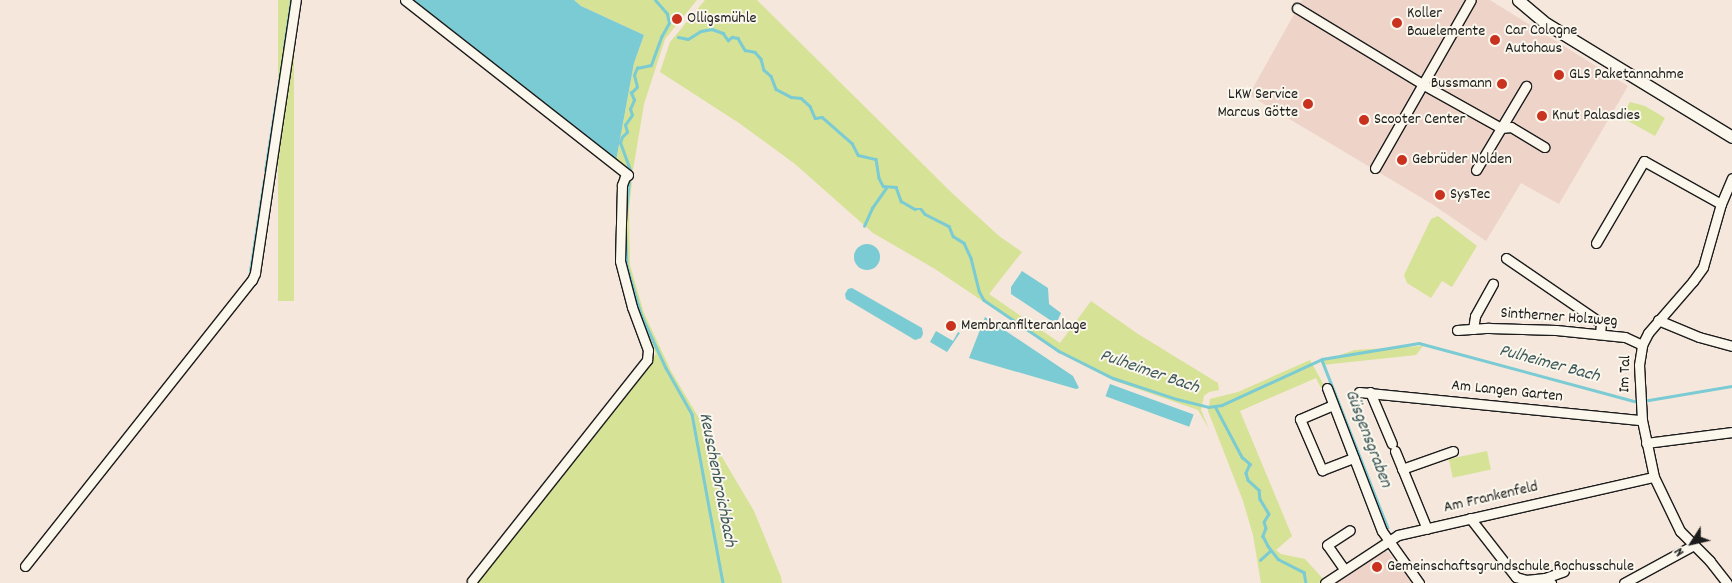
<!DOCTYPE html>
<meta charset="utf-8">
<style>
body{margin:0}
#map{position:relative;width:1732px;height:583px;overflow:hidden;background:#f5e7dc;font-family:Dekko,sans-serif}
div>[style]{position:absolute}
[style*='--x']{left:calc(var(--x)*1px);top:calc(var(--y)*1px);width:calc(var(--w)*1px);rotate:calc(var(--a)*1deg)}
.built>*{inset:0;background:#eed3c9}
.green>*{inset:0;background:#d6e295;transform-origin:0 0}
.water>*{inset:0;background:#7acbd3;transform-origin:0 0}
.round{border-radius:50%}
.stream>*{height:2.5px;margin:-1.25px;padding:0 1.25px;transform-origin:1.25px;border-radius:1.25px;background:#7acbd3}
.roads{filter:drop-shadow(1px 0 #1c1c1c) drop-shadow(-1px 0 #1c1c1c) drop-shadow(0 1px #1c1c1c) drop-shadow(0 -1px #1c1c1c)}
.street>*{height:9px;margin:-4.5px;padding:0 4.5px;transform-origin:4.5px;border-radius:4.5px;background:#fbf7ec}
.secondary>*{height:11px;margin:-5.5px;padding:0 5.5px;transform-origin:5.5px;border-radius:5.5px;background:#fbf7ec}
.dots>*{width:14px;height:14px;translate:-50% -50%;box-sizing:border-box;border:2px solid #fbf7ec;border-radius:50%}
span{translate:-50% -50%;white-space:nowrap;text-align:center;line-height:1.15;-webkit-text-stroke:4px #fbf7ec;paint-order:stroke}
.poi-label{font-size:16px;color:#1c1c1c}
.left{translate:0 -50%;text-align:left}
.right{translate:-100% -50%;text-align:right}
.street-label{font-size:16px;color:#1c1c1c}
.water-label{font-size:18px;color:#3d595c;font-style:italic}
.north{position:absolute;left:1667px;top:518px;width:50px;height:50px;-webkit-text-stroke:4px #fbf7ec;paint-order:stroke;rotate:235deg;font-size:14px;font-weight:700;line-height:20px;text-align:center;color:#1c1c1c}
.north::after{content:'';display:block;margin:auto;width:18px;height:22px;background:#1c1c1c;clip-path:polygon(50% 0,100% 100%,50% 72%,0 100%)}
</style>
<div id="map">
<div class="built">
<i style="clip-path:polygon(1302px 0,1490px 0,1628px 86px,1559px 204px,1521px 183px,1486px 241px,1432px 204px,1249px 95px)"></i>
<i style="clip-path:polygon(1384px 550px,1388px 552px,1412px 583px,1332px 583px,1378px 551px)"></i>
</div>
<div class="green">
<i style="left:278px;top:0;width:16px;height:301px"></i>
<i style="clip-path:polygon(574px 0,697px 0,665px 39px,644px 104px,633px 170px,626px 169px,616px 161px,634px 63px,644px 35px,581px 6px)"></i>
<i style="clip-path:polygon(705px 0,757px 0,952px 193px,999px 236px,1022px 252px,989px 294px,1060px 343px,1091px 301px,1138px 334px,1218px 383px,1219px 390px,1209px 392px,1204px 396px,1201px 410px,1209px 429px,1198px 410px,1115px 381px,1058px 352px,935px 269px,873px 233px,795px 164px,739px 123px,660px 72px,670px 42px)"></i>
<i style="clip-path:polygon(1630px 102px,1645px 106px,1665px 118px,1655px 136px,1621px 117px)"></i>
<i style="clip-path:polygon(625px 181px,632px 182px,629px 209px,630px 265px,644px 313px,671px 371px,754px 511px,781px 577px,782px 583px,475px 583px,656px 354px,638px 315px,624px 266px)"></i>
<i style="clip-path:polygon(1438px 216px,1477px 246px,1452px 287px,1442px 281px,1431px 298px,1407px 283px,1404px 275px,1431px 219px)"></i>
<i style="clip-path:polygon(1423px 346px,1416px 355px,1322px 365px,1322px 361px,1355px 350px)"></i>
<i style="clip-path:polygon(1310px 360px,1325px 387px,1321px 388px,1316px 378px,1240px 411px,1292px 536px,1276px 550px,1281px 554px,1305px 559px,1324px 580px,1319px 583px,1261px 583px,1253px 535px,1243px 501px,1208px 411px,1210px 399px,1238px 392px)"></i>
<i style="left:1487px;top:451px;width:19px;height:39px;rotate:78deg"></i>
</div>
<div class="water">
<i style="clip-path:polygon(411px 0,574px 0,581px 6px,644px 35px,634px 63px,616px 161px)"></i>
<i class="round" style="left:854px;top:244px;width:26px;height:26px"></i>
<i style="clip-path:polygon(1022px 271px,1048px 288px,1049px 304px,1061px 313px,1056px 324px,1011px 294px,1011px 287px)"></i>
<i style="clip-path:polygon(852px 288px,922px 328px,923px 334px,921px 338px,915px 340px,846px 299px,845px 294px,848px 289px)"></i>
<i style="clip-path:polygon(985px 317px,1073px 376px,1079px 388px,1076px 389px,969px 358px)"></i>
<i style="clip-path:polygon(936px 331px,953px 341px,958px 332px,960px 333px,947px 352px,930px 342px)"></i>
<i style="left:1110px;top:384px;width:89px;height:13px;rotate:20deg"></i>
</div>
<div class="stream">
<i style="--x:678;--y:37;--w:10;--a:11"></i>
<i style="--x:688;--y:39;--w:15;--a:-32"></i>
<i style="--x:701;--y:31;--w:11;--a:-10"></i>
<i style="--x:712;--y:29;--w:12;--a:20"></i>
<i style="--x:723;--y:33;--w:9;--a:54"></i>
<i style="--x:728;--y:40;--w:5;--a:-37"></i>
<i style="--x:732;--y:37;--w:6;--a:9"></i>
<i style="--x:738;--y:38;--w:14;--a:60"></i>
<i style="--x:745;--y:50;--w:10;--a:11"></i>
<i style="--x:755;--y:52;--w:9;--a:49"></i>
<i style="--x:761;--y:59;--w:11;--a:75"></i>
<i style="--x:764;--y:70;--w:9;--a:41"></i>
<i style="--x:771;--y:76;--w:14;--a:69"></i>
<i style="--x:776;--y:89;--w:17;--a:28"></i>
<i style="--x:791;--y:97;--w:10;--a:6"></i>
<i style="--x:801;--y:98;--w:12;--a:42"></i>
<i style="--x:810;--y:106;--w:13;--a:67"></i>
<i style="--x:815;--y:118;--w:7;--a:-8"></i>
<i style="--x:822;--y:117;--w:40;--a:41"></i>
<i style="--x:852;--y:143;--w:13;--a:63"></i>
<i style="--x:858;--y:155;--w:18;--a:13"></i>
<i style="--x:876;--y:159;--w:19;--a:81"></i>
<i style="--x:879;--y:178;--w:9;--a:63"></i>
<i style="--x:883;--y:186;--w:13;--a:4"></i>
<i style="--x:896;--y:187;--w:15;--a:70"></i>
<i style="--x:901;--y:201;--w:16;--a:30"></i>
<i style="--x:915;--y:209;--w:6;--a:0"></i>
<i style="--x:921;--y:209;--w:6;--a:51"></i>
<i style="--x:925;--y:214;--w:27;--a:27"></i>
<i style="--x:949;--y:226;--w:11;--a:68"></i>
<i style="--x:953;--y:236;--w:13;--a:32"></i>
<i style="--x:964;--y:243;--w:17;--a:65"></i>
<i style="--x:971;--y:258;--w:34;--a:76"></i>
<i style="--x:979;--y:291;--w:10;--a:61"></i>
<i style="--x:984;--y:300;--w:91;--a:34.2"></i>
<i style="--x:1059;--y:351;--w:60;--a:26.6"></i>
<i style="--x:1113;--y:378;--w:67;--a:18.2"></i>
<i style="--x:1177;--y:399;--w:32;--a:14"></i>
<i style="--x:1208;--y:407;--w:14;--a:-8"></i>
<i style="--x:1222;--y:405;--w:110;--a:-24.7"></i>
<i style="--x:1322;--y:359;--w:98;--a:-9.4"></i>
<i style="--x:1419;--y:343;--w:226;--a:15.1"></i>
<i style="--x:1637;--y:402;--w:96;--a:-9.6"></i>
<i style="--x:284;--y:47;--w:48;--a:-81.5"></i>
<i style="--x:265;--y:171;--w:116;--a:-81.1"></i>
<i style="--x:626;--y:211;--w:41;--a:-84.4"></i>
<i style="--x:630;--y:170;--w:29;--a:-110"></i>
<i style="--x:620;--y:143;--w:6;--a:-72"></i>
<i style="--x:622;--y:137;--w:7;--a:-45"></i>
<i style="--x:627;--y:132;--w:7;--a:-106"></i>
<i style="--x:625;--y:125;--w:12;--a:-55"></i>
<i style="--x:632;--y:115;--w:6;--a:-108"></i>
<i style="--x:630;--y:109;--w:10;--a:-66"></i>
<i style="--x:634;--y:100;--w:8;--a:-113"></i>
<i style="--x:631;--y:93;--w:8;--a:-45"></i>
<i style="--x:637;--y:87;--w:12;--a:-104"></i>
<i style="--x:634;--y:75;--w:8;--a:-67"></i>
<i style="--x:637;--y:68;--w:14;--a:-12"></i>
<i style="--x:651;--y:65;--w:30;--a:-70"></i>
<i style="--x:661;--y:37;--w:16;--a:-60"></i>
<i style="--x:669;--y:23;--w:9;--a:-103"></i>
<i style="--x:667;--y:14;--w:18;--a:-131"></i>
<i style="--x:625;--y:219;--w:47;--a:87.6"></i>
<i style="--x:627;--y:266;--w:50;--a:73.7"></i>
<i style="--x:641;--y:314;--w:60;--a:65.2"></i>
<i style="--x:666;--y:368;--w:53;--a:60.5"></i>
<i style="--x:692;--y:414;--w:172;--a:79.6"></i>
<i style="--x:864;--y:226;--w:20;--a:-66"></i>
<i style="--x:872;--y:208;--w:24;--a:-55"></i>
<i style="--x:250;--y:271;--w:93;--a:-81.3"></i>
<i style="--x:1322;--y:360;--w:180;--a:68.6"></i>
<i style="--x:1215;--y:406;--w:58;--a:62.1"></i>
<i style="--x:1242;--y:457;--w:11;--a:41"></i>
<i style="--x:1250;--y:464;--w:10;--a:114"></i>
<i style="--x:1246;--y:473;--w:7;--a:74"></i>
<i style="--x:1248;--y:480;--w:15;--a:42"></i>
<i style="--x:1259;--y:490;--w:9;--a:84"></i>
<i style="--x:1260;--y:499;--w:17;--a:59"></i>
<i style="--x:1269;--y:514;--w:9;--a:122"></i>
<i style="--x:1264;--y:522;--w:6;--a:72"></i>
<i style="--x:1266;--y:528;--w:9;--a:111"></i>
<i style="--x:1263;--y:536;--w:11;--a:63"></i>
<i style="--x:1268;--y:546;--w:16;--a:52"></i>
<i style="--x:1278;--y:559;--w:29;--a:27"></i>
<i style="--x:1304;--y:572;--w:11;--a:80"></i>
<i style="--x:1260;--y:560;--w:13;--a:-42"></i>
</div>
<div class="roads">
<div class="street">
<i style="--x:405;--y:0;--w:283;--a:38.1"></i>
<i style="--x:628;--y:175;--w:4;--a:146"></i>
<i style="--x:625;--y:177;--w:9;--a:111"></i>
<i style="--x:622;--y:185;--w:76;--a:91.5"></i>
<i style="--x:620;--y:261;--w:48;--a:75.4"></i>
<i style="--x:632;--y:307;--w:46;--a:69.6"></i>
<i style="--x:648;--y:350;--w:10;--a:96"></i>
<i style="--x:647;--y:360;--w:282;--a:128.4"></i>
<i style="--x:1297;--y:8;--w:149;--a:31.2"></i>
<i style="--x:1424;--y:85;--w:88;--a:29.2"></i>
<i style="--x:1501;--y:128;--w:10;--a:-6"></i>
<i style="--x:1511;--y:127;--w:39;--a:31"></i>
<i style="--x:1375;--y:168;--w:193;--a:-60.3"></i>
<i style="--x:1476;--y:170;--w:98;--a:-59.2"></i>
<i style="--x:1596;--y:243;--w:95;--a:-59.7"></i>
<i style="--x:1644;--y:161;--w:88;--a:29.2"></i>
<i style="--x:1506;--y:258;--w:115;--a:34.4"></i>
<i style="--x:1601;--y:323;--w:11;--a:95"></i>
<i style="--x:1658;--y:320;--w:44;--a:22.5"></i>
<i style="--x:1699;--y:337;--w:34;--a:15"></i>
<i style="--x:1473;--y:329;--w:13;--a:-81"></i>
<i style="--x:1475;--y:316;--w:37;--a:-61"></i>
<i style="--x:1457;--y:330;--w:32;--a:-4"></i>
<i style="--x:1489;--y:328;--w:67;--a:1.7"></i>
<i style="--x:1556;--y:330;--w:69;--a:5.8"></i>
<i style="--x:1625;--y:337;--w:19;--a:25"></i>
<i style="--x:1327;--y:388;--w:153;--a:69"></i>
<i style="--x:1382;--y:531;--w:64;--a:54.6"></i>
<i style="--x:1359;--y:392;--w:284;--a:5.7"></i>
<i style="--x:1370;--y:392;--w:56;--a:67.1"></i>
<i style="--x:1333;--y:405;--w:36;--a:157"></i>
<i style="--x:1300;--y:419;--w:56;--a:66.7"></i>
<i style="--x:1322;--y:470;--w:34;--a:-21"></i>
<i style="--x:1646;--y:443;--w:87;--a:-7.3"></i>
<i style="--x:1395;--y:451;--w:84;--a:67.7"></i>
<i style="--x:1402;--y:469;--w:54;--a:-19.4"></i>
<i style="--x:1470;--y:518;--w:75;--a:52.1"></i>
<i style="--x:1516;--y:577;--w:10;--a:17"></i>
<i style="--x:1526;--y:580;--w:19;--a:-6"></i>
<i style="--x:1545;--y:578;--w:8;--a:40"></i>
<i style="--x:25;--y:566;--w:365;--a:-51.6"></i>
<i style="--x:252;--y:280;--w:8;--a:-67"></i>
<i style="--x:255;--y:273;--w:276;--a:-81.5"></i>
<i style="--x:1344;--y:569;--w:29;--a:-125"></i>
<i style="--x:1327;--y:545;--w:27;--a:-33"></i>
<i style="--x:1545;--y:578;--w:20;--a:-20"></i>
<i style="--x:1325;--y:583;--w:87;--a:-33.3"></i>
<i style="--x:1398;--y:535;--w:262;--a:-12.8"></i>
<i style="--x:1624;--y:583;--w:80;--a:-28.5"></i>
<i style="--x:1727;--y:583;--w:28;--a:-128"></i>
<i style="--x:1710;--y:561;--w:42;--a:-135"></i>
<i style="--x:1680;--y:531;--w:60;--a:-115.7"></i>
<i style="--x:1654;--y:477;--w:58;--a:-101.9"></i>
<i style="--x:1642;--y:420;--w:55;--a:-93.1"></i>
<i style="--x:1639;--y:365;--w:20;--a:-81"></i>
<i style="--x:1642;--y:345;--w:13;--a:-63"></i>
<i style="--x:1648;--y:333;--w:69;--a:-49.1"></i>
<i style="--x:1693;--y:281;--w:17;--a:-54"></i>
<i style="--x:1703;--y:267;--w:66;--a:-74.1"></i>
<i style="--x:1721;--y:204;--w:28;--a:-67"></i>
</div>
<div class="secondary">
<i style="--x:1518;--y:0;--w:38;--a:40"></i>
<i style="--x:1547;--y:24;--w:217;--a:31.4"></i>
</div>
</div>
<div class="dots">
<i style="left:677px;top:19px;background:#c8321e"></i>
<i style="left:1397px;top:23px;background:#c8321e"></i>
<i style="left:1495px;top:40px;background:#c8321e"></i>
<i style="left:1559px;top:75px;background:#c8321e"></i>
<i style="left:1502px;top:84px;background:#c8321e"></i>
<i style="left:1308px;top:104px;background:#c8321e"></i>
<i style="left:1542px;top:116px;background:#c8321e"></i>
<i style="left:1364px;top:120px;background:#c8321e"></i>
<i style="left:1402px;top:160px;background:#c8321e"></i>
<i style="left:1440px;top:195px;background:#c8321e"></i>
<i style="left:951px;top:326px;background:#c8321e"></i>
<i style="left:1377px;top:567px;background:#c8321e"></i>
</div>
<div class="poi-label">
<span class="left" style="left:1407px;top:23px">Koller<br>Bauelemente</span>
<span class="left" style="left:687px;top:19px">Olligsmühle</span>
<span class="left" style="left:1505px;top:40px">Car Cologne<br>Autohaus</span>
<span class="left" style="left:1569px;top:75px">GLS Paketannahme</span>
<span class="right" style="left:1492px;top:84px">Bussmann</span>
<span class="right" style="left:1298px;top:104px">LKW Service<br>Marcus Götte</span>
<span class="left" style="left:1552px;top:116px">Knut Palasdies</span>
<span class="left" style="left:1374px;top:120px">Scooter Center</span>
<span class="left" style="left:1412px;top:160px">Gebrüder Nolden</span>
<span class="left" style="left:1450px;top:195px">SysTec</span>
<span class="left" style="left:961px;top:326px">Membranfilteranlage</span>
<span class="left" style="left:1387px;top:567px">Gemeinschaftsgrundschule Rochusschule</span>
</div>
<div class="street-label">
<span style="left:1559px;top:318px;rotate:4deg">Sintherner Holzweg</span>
<span style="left:1626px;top:374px;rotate:-88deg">Im Tal</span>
<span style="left:1507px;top:392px;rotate:6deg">Am Langen Garten</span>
<span style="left:1491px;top:498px;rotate:-13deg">Am Frankenfeld</span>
</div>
<div class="water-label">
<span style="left:1549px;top:365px;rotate:15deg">Pulheimer Bach</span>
<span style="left:1149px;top:373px;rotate:19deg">Pulheimer Bach</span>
<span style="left:1367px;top:439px;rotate:69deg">Güsgensgraben</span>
<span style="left:716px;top:480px;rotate:79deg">Keuschenbroichbach</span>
</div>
<div class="north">N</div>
</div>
